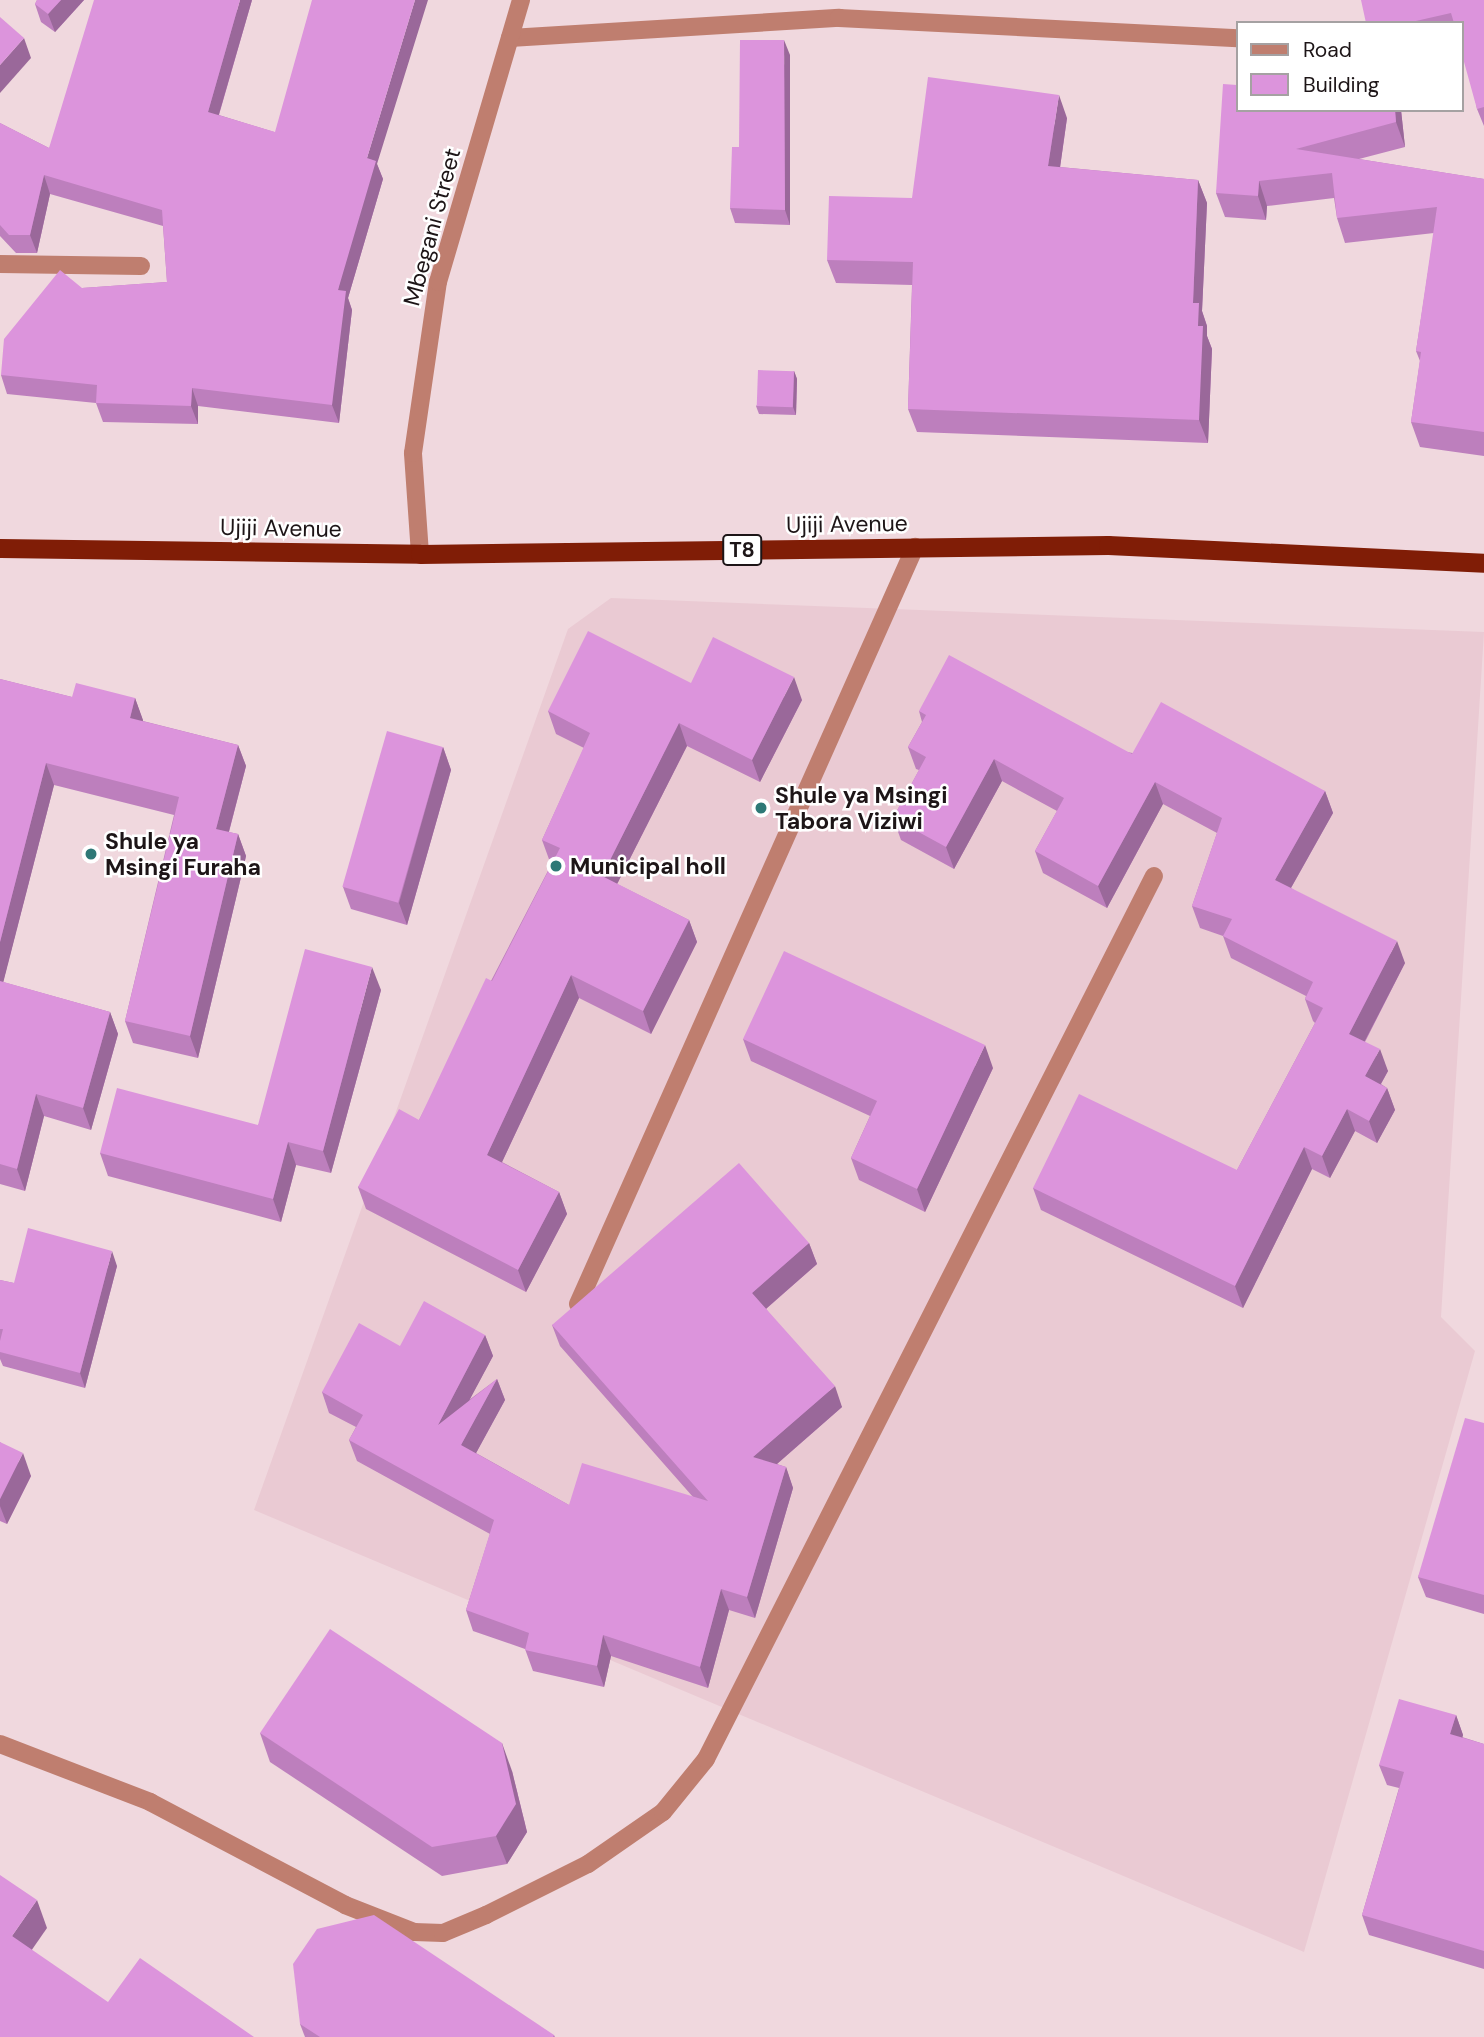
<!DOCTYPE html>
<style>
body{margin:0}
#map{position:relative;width:1484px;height:2037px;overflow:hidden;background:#f0d8de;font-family:"DM Sans",sans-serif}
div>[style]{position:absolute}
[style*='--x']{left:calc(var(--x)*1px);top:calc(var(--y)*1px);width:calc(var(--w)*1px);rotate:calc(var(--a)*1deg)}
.built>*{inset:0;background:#eacad3}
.service>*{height:18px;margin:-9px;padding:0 9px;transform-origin:9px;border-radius:9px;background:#bf7e6f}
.minor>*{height:18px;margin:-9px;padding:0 9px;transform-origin:9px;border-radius:9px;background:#bf7e6f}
.trunk>*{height:19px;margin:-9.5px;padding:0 9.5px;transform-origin:9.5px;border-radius:9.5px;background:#801d06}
.wall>*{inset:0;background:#bd7fbd}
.shaded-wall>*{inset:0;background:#9a689a}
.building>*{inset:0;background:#dc94dc;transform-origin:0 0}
.dots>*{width:19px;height:19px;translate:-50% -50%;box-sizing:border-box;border:4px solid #fff;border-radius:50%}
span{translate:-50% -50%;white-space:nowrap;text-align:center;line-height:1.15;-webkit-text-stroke:5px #fff;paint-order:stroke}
.shield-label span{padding:2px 5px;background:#fff;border:2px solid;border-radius:5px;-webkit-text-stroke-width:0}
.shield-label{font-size:21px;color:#1d1517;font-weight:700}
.street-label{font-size:23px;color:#1d1517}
.poi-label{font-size:23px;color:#1d1517;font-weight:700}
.left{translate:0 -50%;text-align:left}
.legend{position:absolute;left:1236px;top:21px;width:228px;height:91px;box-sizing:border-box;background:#fff;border:2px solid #a5a1a2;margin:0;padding:9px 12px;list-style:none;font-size:21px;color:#1d1517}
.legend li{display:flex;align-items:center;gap:14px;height:35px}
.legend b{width:35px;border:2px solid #a5a1a2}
</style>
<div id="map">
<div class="built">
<i style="clip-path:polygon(611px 598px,1484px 632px,1441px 1317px,1475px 1351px,1304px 1952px,254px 1510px,568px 629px)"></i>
</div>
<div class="service">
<i style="--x:578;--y:1304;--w:829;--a:-66"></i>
<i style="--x:0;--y:1744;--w:161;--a:21.1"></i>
<i style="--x:150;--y:1802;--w:221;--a:27.8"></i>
<i style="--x:345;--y:1905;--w:74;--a:21.4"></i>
<i style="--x:414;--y:1932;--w:29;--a:2"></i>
<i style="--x:443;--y:1933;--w:47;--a:-22.7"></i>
<i style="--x:486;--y:1915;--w:114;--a:-26.6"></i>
<i style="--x:588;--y:1864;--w:91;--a:-34.7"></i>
<i style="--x:663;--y:1812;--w:68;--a:-50.9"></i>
<i style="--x:706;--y:1759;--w:990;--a:-63.1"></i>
</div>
<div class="minor">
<i style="--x:510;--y:38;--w:330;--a:-3.5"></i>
<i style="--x:839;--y:18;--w:399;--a:2.9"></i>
<i style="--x:0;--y:264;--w:141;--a:0.8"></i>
<i style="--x:420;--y:554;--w:101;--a:-94"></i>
<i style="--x:413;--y:453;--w:173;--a:-81.7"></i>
<i style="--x:438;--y:282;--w:294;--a:-73.6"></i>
</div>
<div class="trunk">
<i style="--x:0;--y:548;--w:420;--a:0.8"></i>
<i style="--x:420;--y:554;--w:688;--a:-0.75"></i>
<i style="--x:1108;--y:545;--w:376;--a:2.7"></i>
</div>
<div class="wall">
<i style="clip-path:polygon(37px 0,84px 0,55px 32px,41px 22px,35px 4px)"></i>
<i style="clip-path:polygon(252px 0,219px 115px,377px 164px,383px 179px,348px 298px,352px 310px,339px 423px,198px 406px,198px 424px,103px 422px,96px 403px,7px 394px,1px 375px,82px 288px,167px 282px,163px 226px,50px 194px,37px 253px,16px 253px,0 236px,0 123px,49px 148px)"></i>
<i style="clip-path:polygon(1484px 0,1484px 126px,1477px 109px,1461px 23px,1366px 23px)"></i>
<i style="clip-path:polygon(790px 55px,790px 225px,735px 223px,730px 208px,739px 147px)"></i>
<i style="clip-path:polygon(1237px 110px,1401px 110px,1405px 147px,1359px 159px,1484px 179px,1484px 456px,1420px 447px,1411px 422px,1420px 361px,1416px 351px,1434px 233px,1345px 243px,1337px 218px,1334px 198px,1267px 206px,1266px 220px,1225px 217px,1216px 193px)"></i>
<i style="clip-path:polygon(1067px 118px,1060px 167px,1198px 180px,1207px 203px,1202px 311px,1207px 326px,1207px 336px,1212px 349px,1208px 443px,917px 432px,908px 409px,912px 285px,836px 283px,827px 260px,912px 198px)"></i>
<i style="clip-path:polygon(794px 371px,797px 379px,796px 415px,759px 414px,756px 406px)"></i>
<i style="clip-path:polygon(0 679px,72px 697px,135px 698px,143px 721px,238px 745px,246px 766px,229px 832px,238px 834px,246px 856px,198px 1058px,133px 1043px,125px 1021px,174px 815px,54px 785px,3px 982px,110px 1012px,118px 1034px,91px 1130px,44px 1116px,25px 1191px,0 1184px)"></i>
<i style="clip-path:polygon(691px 683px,802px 700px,760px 782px,687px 746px,617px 884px,689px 920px,697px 942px,651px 1034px,579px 998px,502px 1162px,559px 1192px,567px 1214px,526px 1292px,366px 1209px,358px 1187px,419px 1120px,552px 863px,550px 862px,542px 840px,584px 748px,556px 734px,548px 711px)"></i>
<i style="clip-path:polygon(919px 711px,1325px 791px,1333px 813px,1291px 888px,1405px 963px,1365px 1042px,1388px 1071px,1381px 1084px,1387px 1088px,1395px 1110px,1377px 1143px,1355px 1131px,1330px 1178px,1312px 1169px,1243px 1308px,1041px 1210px,1033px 1188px,1237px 1170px,1315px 1023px,1313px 1021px,1305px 999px,1306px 996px,1231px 958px,1223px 936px,1200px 928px,1192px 906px,1217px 833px,1163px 804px,1107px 908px,1043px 873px,1035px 851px,1057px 811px,1002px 781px,954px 869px,901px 840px,893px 818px,919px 770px,916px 769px,908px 747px,922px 722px)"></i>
<i style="clip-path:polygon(443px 747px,451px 770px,407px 925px,351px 909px,343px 887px)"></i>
<i style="clip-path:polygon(381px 990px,331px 1173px,296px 1165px,281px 1222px,108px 1176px,100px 1153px,258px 1125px)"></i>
<i style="clip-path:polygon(743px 1039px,993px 1068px,925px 1212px,859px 1180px,851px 1158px,870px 1116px,751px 1061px)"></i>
<i style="clip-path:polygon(809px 1243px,817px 1264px,766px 1309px,842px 1407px,777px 1464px,786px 1467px,793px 1488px,755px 1618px,729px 1610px,708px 1688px,611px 1656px,604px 1687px,533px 1671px,525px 1649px,473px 1631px,466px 1610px,490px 1534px,357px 1461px,349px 1440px,356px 1427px,329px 1413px,322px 1392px,400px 1346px,485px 1335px,493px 1356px,469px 1400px,497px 1379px,505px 1400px,476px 1453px,569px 1505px,693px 1497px,560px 1346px,552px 1325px)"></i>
<i style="clip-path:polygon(117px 1266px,85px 1388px,3px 1366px,0 1359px,0 1280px,14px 1283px)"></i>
<i style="clip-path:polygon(1484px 1423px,1484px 1614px,1426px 1597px,1418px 1577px)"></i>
<i style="clip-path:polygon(0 1442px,31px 1476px,7px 1524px,0 1521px)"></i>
<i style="clip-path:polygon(1456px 1715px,1463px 1735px,1462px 1737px,1484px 1744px,1484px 1969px,1369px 1935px,1362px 1915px,1399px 1788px,1387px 1785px,1379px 1765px)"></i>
<i style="clip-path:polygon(260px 1733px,512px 1771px,527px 1832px,507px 1864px,442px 1876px,270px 1762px)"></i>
<i style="clip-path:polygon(300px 2024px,554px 2035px,555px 2037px,305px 2037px)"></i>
</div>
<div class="shaded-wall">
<i style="clip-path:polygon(61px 0,84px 0,55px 32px,48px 14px)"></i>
<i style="clip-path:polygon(240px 0,252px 0,214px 131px,208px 112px)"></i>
<i style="clip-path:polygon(415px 0,428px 0,377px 164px,383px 179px,348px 298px,352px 310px,339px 423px,332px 405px,338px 290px,367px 158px)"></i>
<i style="clip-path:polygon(24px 38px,31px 58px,0 93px,0 65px)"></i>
<i style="clip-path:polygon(784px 40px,790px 55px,790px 225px,785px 210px)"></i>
<i style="clip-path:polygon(1059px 95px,1067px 118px,1057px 189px,1048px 166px)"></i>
<i style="clip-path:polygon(1395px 110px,1401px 110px,1405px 147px,1396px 122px)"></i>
<i style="clip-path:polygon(44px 175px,50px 194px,37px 253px,30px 235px)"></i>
<i style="clip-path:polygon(1198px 180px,1207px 203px,1202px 311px,1207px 326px,1207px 336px,1212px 349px,1208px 443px,1199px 420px,1198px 326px,1193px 303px)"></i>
<i style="clip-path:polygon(1259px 181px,1267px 206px,1266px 220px,1258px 196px)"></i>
<i style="clip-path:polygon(794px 371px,797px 379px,796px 415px,793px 407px)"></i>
<i style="clip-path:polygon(192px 388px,198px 406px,198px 424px,191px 406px)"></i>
<i style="clip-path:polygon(794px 677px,802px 700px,760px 782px,752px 760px)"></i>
<i style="clip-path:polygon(135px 698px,143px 720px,138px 740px,130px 718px)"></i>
<i style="clip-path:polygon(679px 723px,687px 746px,610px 898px,602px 876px)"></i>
<i style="clip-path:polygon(238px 745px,246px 766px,224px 850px,216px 829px)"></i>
<i style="clip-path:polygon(443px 747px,451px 770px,407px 925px,399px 903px)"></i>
<i style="clip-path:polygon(994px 759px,1002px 781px,954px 869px,946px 847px)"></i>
<i style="clip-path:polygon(46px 763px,54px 785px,0 995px,0 942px)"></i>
<i style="clip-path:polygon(1155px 782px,1163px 804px,1107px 908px,1098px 886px)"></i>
<i style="clip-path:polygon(1325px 791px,1333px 813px,1283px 902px,1275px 880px)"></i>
<i style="clip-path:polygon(238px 834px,246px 856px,198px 1058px,190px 1036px)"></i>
<i style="clip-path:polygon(689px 920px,697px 942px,651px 1034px,643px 1011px)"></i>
<i style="clip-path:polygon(1397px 941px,1405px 963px,1357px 1056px,1349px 1034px)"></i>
<i style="clip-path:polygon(372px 967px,381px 990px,331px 1173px,323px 1151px)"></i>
<i style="clip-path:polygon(571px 975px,579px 998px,495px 1177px,487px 1155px)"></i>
<i style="clip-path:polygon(110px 1012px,118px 1034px,91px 1130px,83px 1108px)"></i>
<i style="clip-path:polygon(985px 1045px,993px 1068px,925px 1212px,917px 1189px)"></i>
<i style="clip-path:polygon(1380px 1049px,1388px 1071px,1373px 1098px,1365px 1076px)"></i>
<i style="clip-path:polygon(1387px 1088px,1395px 1110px,1377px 1143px,1369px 1121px)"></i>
<i style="clip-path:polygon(36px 1094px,44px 1116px,25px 1191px,17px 1169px)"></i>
<i style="clip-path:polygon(1347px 1109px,1355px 1131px,1330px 1178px,1322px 1156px)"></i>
<i style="clip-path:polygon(288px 1142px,296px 1165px,281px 1222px,273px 1199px)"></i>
<i style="clip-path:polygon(1304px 1147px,1312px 1169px,1243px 1308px,1235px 1286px)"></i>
<i style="clip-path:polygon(559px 1192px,567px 1214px,526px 1292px,518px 1270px)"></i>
<i style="clip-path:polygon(809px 1243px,817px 1264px,760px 1314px,752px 1293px)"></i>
<i style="clip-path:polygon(112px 1251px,117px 1266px,85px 1388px,80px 1373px)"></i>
<i style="clip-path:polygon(485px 1335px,493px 1356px,445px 1446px,438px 1425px)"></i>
<i style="clip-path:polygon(497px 1379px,505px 1400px,469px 1466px,461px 1445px)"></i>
<i style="clip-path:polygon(835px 1386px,842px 1407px,761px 1478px,753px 1457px)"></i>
<i style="clip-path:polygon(23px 1453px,31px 1476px,7px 1524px,0 1506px,0 1499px)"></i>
<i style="clip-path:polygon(786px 1467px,793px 1488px,755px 1618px,747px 1597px)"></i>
<i style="clip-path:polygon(721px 1589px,729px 1610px,708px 1688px,700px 1667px)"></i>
<i style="clip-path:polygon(603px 1635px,611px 1656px,604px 1687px,597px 1666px)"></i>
<i style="clip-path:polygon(1456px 1715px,1463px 1735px,1458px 1754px,1450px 1734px)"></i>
<i style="clip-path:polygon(502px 1743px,512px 1771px,527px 1832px,507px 1864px,496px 1836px)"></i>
<i style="clip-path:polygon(37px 1900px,47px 1928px,22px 1964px,12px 1936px)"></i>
</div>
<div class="building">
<i style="clip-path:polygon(37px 0,61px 0,48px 14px,35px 4px)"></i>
<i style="clip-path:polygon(94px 0,240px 0,208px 112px,275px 132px,312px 0,415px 0,367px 158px,376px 161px,338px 290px,346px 291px,332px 405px,192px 388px,191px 406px,96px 403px,97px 385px,1px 375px,4px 339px,60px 270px,82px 288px,167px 282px,162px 210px,44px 175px,30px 235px,9px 235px,0 225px,0 123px,49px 148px)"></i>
<i style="clip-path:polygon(1361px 0,1484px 0,1484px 107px,1477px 109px,1461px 51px,1461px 23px,1454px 23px,1451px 13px,1407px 23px,1366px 23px)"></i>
<i style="clip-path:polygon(0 17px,24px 38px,0 65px)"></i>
<i style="clip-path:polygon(740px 40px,784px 40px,785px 210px,730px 208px,732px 147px,739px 147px)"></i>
<i style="clip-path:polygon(928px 77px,1059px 95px,1048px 166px,1198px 180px,1193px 303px,1199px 303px,1198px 326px,1203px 326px,1199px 420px,908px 409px,913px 262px,827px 260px,829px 196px,912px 198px)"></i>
<i style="clip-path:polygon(1223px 84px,1237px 85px,1237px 110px,1395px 110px,1396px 122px,1296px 149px,1484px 179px,1484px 432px,1411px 422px,1421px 352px,1416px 351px,1437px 207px,1337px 218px,1332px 173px,1259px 181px,1258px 196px,1216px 193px)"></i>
<i style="left:758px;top:370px;width:36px;height:36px;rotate:2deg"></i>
<i style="clip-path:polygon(588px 631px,691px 683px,713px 637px,794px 677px,752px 760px,679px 723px,602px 876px,689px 920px,643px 1011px,571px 975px,487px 1155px,559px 1192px,518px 1270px,358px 1187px,399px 1109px,419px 1120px,486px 978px,492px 981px,560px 848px,542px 840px,590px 733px,548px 711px)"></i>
<i style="clip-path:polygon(949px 655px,1132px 754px,1161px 702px,1325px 791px,1275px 880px,1397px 941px,1349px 1034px,1380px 1049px,1365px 1076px,1387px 1088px,1369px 1121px,1347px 1109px,1322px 1156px,1304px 1147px,1235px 1286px,1033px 1188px,1079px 1094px,1237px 1170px,1323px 1008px,1305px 999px,1313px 982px,1223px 936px,1232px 919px,1192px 906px,1222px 818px,1155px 782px,1098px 886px,1035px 851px,1064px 798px,994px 759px,946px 847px,893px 818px,926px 757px,908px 747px,926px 715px,919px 711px)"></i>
<i style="clip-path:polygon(0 679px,72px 697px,76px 683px,135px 698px,130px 718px,238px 745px,216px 829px,238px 834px,190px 1036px,125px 1021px,179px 797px,46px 763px,0 942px)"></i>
<i style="left:387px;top:731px;width:58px;height:162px;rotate:16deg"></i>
<i style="clip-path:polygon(305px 949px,372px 967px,323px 1151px,288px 1142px,273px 1199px,100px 1153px,117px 1088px,258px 1125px)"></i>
<i style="clip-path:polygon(784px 951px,985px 1045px,917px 1189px,851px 1158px,877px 1101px,743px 1039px)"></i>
<i style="clip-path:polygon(0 981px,110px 1012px,83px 1108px,36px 1094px,17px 1169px,0 1164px)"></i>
<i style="clip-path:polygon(739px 1163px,809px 1243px,752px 1293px,835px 1386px,753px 1457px,786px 1467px,747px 1597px,721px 1589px,700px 1667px,603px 1635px,597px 1666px,525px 1650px,529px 1633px,466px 1610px,494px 1520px,349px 1440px,363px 1415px,322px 1392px,359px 1323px,400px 1346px,424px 1301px,485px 1335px,438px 1425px,497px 1379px,461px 1445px,569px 1505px,582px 1463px,708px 1501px,552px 1325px)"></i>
<i style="clip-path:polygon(28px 1228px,112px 1251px,80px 1373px,0 1352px,0 1341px,3px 1329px,0 1329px,0 1280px,14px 1283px)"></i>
<i style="clip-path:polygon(1465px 1418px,1484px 1423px,1484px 1595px,1418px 1577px)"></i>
<i style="clip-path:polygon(0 1442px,23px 1453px,0 1499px)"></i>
<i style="clip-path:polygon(330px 1629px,502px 1743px,516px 1804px,496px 1836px,432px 1847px,260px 1733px)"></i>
<i style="clip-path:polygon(1399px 1699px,1456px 1715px,1450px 1734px,1484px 1744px,1484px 1951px,1362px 1915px,1404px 1772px,1379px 1765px)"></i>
<i style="clip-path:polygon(0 1875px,37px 1900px,12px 1936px,108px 2002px,140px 1958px,254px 2037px,0 2037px)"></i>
<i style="clip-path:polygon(374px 1915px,554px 2035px,553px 2037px,320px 2037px,300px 2024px,293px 1964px,317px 1929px)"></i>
</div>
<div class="dots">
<i style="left:761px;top:808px;background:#2e7876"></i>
<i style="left:91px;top:854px;background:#2e7876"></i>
<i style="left:556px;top:866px;background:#2e7876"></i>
</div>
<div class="shield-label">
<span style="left:742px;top:550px">T8</span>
</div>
<div class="street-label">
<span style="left:432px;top:227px;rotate:-75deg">Mbegani Street</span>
<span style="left:847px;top:524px;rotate:-1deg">Ujiji Avenue</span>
<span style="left:281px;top:528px;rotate:1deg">Ujiji Avenue</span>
</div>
<div class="poi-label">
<span class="left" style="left:775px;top:808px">Shule ya Msingi<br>Tabora Viziwi</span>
<span class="left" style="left:105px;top:854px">Shule ya<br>Msingi Furaha</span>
<span class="left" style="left:570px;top:866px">Municipal holl</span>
</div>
<ul class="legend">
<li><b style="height:9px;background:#bf7e6f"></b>Road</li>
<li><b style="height:19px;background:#dc94dc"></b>Building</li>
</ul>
</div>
